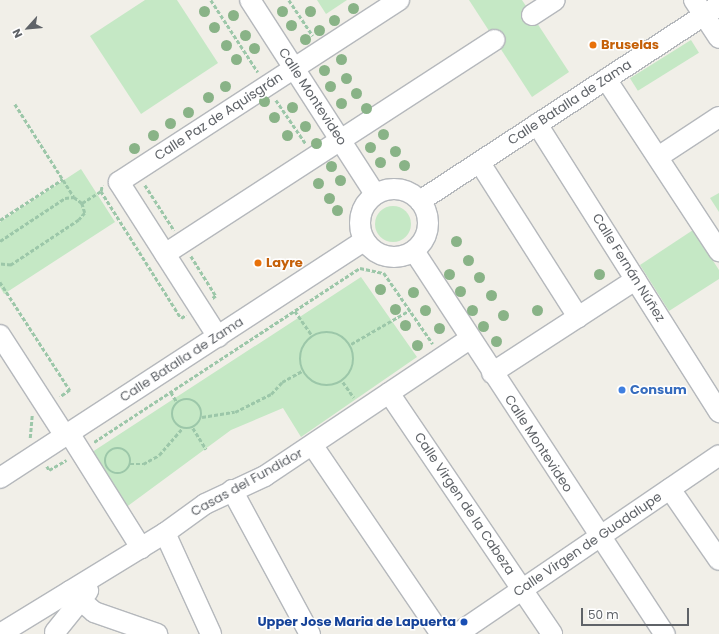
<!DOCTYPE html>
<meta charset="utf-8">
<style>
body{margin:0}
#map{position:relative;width:719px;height:634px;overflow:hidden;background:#f1efe8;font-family:Poppins,sans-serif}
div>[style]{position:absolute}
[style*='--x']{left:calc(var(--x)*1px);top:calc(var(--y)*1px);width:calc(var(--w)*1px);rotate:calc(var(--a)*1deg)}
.green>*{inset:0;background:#c5e8c5;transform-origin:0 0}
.round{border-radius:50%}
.path>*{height:2.5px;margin-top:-1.25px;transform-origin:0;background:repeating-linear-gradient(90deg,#9cc7a9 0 4px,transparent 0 6px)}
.path>.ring{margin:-1.25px;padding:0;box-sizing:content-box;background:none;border:2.5px solid #9cc7a9;border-radius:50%}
.roads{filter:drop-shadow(1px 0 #b5b8bc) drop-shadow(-1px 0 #b5b8bc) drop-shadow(0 1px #b5b8bc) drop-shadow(0 -1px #b5b8bc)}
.minor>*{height:20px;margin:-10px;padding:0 10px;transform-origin:10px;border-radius:10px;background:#fff}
.minor>.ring{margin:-10px;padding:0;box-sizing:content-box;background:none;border:20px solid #fff;border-radius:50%}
.trees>*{width:11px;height:11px;margin:-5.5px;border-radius:50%;background:#89b387}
.dots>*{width:11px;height:11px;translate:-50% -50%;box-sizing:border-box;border:2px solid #fff;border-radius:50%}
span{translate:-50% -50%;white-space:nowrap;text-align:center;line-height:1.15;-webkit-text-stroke:3px #fff;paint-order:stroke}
.food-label{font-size:13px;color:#c56008;font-weight:700}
.left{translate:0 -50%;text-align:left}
.street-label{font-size:13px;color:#5f6368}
.shop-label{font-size:13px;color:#366cbe;font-weight:700}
.transit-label{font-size:13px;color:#164399;font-weight:700}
.right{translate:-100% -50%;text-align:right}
.north{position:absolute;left:8px;top:8px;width:40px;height:40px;-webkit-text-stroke:3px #fff;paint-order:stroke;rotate:243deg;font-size:11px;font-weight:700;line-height:16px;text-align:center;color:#5f6368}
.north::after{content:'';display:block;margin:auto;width:14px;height:18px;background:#5f6368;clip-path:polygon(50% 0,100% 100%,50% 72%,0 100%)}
.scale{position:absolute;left:581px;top:608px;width:108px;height:18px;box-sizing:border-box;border:2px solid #5f6368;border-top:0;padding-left:5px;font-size:12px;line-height:14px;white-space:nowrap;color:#5f6368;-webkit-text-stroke:3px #fff;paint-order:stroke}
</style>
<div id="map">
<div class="green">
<i style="clip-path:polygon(145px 0,177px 0,218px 63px,141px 114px,90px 36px)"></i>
<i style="clip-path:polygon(317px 0,347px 0,326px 14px)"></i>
<i style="clip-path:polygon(469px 0,522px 0,569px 72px,532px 97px)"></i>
<i style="left:691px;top:40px;width:15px;height:72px;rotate:58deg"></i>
<i style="clip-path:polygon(81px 169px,115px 222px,4px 294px,0 287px,0 222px)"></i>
<i style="clip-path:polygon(719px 193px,719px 212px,710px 198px)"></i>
<i class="round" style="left:375px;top:206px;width:36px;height:36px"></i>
<i style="clip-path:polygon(693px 230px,719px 270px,719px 279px,669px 311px,640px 265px)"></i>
<i style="clip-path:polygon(361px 277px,417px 357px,301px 437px,283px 408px,231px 430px,121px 511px,86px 456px)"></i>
</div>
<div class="path">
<i style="--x:211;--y:0;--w:86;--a:56.9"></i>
<i style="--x:289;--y:0;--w:43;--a:56.3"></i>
<i style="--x:276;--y:100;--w:53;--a:55.7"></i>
<i style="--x:15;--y:104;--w:110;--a:57.6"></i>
<i style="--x:145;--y:185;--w:54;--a:57.2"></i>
<i style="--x:101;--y:191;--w:150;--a:57.8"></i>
<i style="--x:181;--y:318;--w:6;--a:-31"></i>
<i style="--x:82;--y:203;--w:22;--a:-32"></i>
<i style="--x:101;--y:191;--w:6;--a:-81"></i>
<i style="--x:0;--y:220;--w:75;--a:-33.1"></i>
<i style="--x:0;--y:241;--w:78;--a:-33.5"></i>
<i style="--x:65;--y:198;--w:9;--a:-6"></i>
<i style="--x:74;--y:197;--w:10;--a:37"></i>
<i style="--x:82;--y:203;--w:10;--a:73"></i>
<i style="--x:85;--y:213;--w:9;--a:131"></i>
<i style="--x:79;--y:220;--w:82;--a:146.5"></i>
<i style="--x:11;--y:265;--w:11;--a:-175"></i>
<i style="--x:191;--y:256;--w:47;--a:58"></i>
<i style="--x:216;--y:296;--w:5;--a:143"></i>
<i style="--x:0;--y:282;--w:129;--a:57.1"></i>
<i style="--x:70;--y:390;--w:12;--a:145"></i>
<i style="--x:295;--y:311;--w:29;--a:55"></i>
<i class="ring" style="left:300px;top:332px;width:51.5px;height:51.5px"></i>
<i style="--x:351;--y:344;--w:68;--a:-30"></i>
<i style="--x:343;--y:382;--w:19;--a:55"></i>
<i style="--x:171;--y:392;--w:12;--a:59"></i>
<i class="ring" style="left:172px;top:399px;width:27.5px;height:27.5px"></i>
<i style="--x:202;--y:417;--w:33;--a:-9"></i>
<i style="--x:235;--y:412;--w:40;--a:-26.6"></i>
<i style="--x:271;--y:394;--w:16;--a:-47"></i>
<i style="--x:282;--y:382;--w:23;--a:-29"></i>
<i style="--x:193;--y:428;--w:25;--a:58"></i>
<i style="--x:30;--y:438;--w:23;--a:-85"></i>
<i style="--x:94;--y:442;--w:318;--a:-33.2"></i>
<i style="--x:360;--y:268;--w:25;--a:12"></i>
<i style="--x:384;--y:273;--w:86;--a:55.4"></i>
<i class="ring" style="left:105px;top:448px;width:23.5px;height:23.5px"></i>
<i style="--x:130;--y:464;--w:13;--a:0"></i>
<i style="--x:143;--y:464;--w:18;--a:-29"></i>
<i style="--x:159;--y:455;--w:35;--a:-49"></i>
<i style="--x:47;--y:466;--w:4;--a:63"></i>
<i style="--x:49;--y:470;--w:20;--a:-30"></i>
</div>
<div class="roads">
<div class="minor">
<i style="--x:250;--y:0;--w:231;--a:57.2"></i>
<i style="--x:694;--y:0;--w:45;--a:56.7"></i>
<i style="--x:532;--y:15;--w:27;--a:-33"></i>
<i style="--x:606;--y:79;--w:206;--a:56.7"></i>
<i style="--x:537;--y:124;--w:341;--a:57.7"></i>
<i style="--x:658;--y:157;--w:73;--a:-33.3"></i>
<i style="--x:480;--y:163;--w:183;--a:57.5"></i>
<i class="ring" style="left:360px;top:189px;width:48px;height:48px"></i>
<i style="--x:420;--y:201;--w:358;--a:-33.2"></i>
<i style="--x:414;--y:251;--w:458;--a:56.8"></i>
<i style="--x:165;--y:254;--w:393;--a:-33"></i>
<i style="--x:0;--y:335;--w:120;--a:57.2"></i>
<i style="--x:218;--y:337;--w:184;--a:-122.6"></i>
<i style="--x:119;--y:182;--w:334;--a:-33"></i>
<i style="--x:492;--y:373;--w:171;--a:-33"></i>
<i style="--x:389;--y:393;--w:291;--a:55.9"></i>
<i style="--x:69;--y:433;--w:136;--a:57.9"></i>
<i style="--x:313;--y:446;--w:227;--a:55.8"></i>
<i style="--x:0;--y:478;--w:434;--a:-33.1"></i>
<i style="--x:670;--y:489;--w:86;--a:55.4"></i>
<i style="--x:232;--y:490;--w:164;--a:61.6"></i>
<i style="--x:165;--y:533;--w:111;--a:65.5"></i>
<i style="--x:70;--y:591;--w:32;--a:41"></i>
<i style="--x:94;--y:612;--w:67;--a:19.2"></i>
<i style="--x:55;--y:632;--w:53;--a:-51.2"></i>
<i style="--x:0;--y:634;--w:193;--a:-31.5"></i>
<i style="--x:165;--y:533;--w:49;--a:-35.9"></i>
<i style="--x:205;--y:504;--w:66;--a:-25"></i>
<i style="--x:265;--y:476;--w:247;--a:-33.8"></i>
<i style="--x:457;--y:634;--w:317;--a:-34.3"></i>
</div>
</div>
<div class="trees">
<i style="left:353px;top:8px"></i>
<i style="left:204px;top:11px"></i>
<i style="left:282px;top:11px"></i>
<i style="left:310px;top:11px"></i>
<i style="left:233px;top:15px"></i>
<i style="left:334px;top:20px"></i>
<i style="left:291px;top:25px"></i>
<i style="left:214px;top:27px"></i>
<i style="left:319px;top:30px"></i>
<i style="left:245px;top:35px"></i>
<i style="left:305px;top:39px"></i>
<i style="left:226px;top:45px"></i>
<i style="left:254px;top:48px"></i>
<i style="left:236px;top:59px"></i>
<i style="left:341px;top:59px"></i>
<i style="left:324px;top:70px"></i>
<i style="left:346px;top:78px"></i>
<i style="left:225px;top:86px"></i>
<i style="left:330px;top:86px"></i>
<i style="left:356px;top:93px"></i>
<i style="left:208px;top:97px"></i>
<i style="left:264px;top:101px"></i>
<i style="left:341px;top:103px"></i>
<i style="left:292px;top:107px"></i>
<i style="left:366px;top:108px"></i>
<i style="left:188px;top:112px"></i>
<i style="left:274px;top:117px"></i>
<i style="left:170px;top:123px"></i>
<i style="left:305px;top:126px"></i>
<i style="left:383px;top:134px"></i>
<i style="left:153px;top:135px"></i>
<i style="left:287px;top:135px"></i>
<i style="left:316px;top:143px"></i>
<i style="left:370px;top:147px"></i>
<i style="left:134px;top:148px"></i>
<i style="left:395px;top:151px"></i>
<i style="left:380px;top:162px"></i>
<i style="left:404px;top:165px"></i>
<i style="left:331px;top:166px"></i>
<i style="left:340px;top:180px"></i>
<i style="left:318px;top:183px"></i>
<i style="left:329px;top:198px"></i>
<i style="left:337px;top:210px"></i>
<i style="left:456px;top:241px"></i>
<i style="left:468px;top:260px"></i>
<i style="left:449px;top:274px"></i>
<i style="left:599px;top:274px"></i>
<i style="left:479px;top:277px"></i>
<i style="left:380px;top:289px"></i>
<i style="left:460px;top:291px"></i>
<i style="left:413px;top:292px"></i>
<i style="left:491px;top:295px"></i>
<i style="left:395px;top:309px"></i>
<i style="left:425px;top:310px"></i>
<i style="left:472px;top:310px"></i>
<i style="left:537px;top:310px"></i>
<i style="left:503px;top:315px"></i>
<i style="left:405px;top:325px"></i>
<i style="left:483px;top:326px"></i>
<i style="left:439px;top:328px"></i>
<i style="left:496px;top:341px"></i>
<i style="left:417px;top:345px"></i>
</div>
<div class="dots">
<i style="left:593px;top:45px;background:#e8710a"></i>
<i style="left:258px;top:263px;background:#e8710a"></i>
<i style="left:622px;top:390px;background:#3f7fe0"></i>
<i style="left:464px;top:622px;background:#1a4fb4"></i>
</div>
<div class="food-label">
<span class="left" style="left:601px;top:45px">Bruselas</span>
<span class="left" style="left:266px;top:263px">Layre</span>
</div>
<div class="street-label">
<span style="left:312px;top:97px;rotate:57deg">Calle Montevideo</span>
<span style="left:570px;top:103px;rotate:-33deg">Calle Batalla de Zama</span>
<span style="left:219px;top:117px;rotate:-33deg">Calle Paz de Aquisgrán</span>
<span style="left:628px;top:268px;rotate:58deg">Calle Fernán Núñez</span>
<span style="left:182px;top:360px;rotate:-33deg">Calle Batalla de Zama</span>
<span style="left:538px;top:444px;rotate:57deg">Calle Montevideo</span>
<span style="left:247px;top:483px;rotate:-29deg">Casas del Fundidor</span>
<span style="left:464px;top:504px;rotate:56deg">Calle Virgen de la Cabeza</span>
<span style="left:588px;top:545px;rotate:-34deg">Calle Virgen de Guadalupe</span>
</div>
<div class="shop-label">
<span class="left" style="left:630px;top:390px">Consum</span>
</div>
<div class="transit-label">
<span class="right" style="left:456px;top:622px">Upper Jose Maria de Lapuerta</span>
</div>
<div class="north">N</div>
<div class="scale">50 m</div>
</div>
